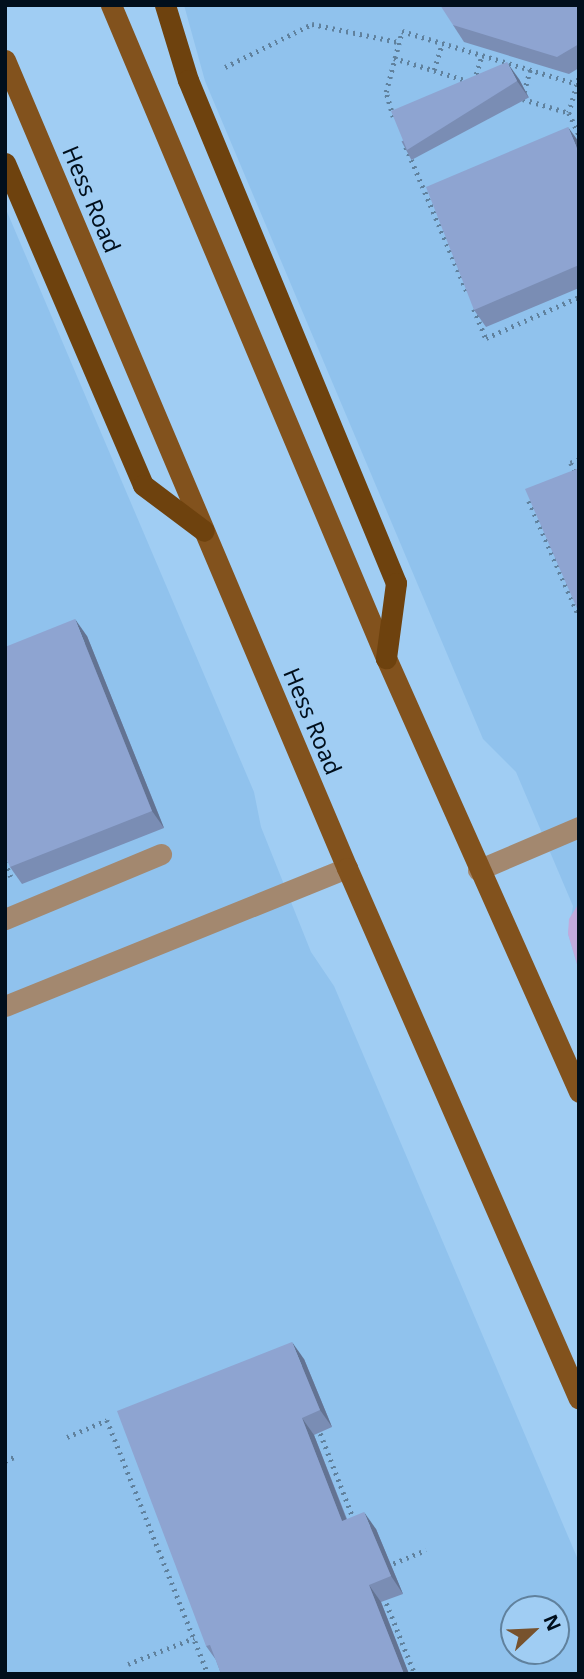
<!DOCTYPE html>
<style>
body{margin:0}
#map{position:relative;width:584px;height:1679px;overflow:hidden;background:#a0cdf3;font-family:"Noto Sans",sans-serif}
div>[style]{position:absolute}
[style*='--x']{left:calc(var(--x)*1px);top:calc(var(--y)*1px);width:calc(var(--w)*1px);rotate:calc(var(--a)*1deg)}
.built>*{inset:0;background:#90c2ed}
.green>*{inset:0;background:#c1abdd}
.path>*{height:4.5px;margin-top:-2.25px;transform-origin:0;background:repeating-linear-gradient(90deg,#60819d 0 2px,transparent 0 7px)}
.minor>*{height:21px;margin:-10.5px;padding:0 10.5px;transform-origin:10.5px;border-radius:10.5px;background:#a3886f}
.major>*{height:21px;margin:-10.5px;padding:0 10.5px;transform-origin:10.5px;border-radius:10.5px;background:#82521d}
.highway>*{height:21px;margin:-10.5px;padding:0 10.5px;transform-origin:10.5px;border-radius:10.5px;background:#6e420e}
.wall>*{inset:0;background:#7a8db4;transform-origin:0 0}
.shaded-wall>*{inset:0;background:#637392}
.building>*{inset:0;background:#8ea4d1}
span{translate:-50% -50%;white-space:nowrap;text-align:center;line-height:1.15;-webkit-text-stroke:5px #a0cdf3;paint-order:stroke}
.street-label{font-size:23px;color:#010f1c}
.frame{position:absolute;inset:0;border:7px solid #010f1c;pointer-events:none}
.north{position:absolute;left:500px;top:1595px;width:70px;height:70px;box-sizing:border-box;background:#a0cdf3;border:2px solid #60819d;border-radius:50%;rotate:67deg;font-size:19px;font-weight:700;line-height:28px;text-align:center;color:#010f1c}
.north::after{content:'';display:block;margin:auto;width:24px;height:32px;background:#77522d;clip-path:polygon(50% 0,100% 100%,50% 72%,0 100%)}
</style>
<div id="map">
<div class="built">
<i style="clip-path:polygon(184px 5px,579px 5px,579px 971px,568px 934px,573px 906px,516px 772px,483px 739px,205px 81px)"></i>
<i style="clip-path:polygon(evenodd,5px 207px,254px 792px,261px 827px,311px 952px,334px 986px,579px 1562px,579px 1674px,5px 1674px,5px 207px,514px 1609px,556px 1609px,556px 1651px,514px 1651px,514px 1609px)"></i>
</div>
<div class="green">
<i style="clip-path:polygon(579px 903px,579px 971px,568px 934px,569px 919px)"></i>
</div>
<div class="path">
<i style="--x:394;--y:58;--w:77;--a:17.3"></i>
<i style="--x:225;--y:67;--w:97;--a:-26.3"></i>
<i style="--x:312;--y:24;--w:88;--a:11.8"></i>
<i style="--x:434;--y:70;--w:28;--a:-73"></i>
<i style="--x:579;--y:78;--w:36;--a:106"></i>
<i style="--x:569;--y:113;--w:23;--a:65"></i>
<i style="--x:474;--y:81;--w:27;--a:-73"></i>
<i style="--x:524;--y:92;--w:24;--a:-75"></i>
<i style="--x:523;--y:99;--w:48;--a:16.9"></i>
<i style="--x:393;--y:117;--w:26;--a:-106"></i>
<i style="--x:386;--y:92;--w:63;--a:-75.3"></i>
<i style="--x:402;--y:31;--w:183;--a:16.8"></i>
<i style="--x:406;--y:147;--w:160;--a:67.1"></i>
<i style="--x:474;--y:309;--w:31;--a:68"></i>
<i style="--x:486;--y:338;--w:102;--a:-23.8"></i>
<i style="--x:579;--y:460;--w:9;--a:159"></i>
<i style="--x:571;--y:463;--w:20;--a:66"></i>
<i style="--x:533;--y:500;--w:4;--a:166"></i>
<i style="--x:529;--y:501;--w:125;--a:66.5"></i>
<i style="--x:5;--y:862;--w:16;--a:68"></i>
<i style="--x:318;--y:1427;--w:100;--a:68.8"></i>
<i style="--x:67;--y:1437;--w:43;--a:-23"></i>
<i style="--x:107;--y:1420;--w:273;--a:68.3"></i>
<i style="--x:5;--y:1461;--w:12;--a:-24"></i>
<i style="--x:387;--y:1566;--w:42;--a:-22.3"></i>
<i style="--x:384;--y:1597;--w:83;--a:68.1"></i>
<i style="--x:128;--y:1664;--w:71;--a:-21.5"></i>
</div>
<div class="minor">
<i style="--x:478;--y:870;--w:110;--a:-23.1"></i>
<i style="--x:5;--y:919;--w:169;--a:-22.6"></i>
<i style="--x:5;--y:1006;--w:369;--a:-22"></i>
</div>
<div class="major">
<i style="--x:111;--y:5;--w:709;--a:67.16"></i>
<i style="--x:386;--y:658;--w:475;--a:66"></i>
<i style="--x:5;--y:60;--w:877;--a:67.06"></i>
<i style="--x:347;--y:868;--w:579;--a:66.4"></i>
</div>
<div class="highway">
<i style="--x:165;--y:5;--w:78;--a:73"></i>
<i style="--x:188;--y:80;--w:544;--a:67.53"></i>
<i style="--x:396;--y:583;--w:76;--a:97.6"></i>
<i style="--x:5;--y:163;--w:350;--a:66.8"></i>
<i style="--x:143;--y:485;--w:76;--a:37"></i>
</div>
<div class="wall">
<i style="clip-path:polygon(579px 5px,579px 68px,569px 74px,464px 42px,453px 25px)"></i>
<i style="left:519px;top:79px;width:21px;height:133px;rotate:62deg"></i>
<i style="clip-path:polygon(579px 142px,579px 288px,486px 327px,474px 310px)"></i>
<i style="clip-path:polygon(87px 636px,164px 828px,22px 884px,10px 867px)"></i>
<i style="clip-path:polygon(304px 1359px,332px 1427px,314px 1435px,347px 1519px,376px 1529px,403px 1594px,381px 1602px,409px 1674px,221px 1674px,216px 1660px,206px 1646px)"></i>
</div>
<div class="shaded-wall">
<i style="clip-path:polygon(507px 62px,519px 79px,529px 98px,517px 81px)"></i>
<i style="clip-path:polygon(568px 127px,579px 142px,579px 153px)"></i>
<i style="clip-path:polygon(75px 619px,87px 636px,164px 828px,152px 811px)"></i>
<i style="clip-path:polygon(292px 1342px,304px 1359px,332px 1427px,320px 1410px)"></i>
<i style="clip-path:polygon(302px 1418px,314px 1435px,354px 1539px,342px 1521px)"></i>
<i style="clip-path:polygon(364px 1512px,376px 1529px,403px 1594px,391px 1576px)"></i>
<i style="clip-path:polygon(369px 1585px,381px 1602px,409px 1674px,404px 1674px)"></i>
</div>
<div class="building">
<i style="clip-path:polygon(440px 5px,579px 5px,579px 44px,557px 57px,453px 25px)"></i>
<i style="clip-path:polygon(507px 62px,517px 81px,407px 150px,391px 111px)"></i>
<i style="clip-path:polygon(568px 127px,579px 153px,579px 265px,474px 310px,426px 187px)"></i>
<i style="clip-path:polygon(579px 468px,579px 613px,525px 489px)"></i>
<i style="clip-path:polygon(75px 619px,152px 811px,10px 867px,5px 855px,5px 647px)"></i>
<i style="clip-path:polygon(292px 1342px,320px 1410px,302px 1418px,342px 1521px,364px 1512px,391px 1576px,369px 1585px,404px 1674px,221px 1674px,210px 1645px,206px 1646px,117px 1411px)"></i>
</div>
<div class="street-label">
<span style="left:92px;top:199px;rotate:67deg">Hess Road</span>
<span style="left:313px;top:721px;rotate:67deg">Hess Road</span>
</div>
<div class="frame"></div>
<div class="north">N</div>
</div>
